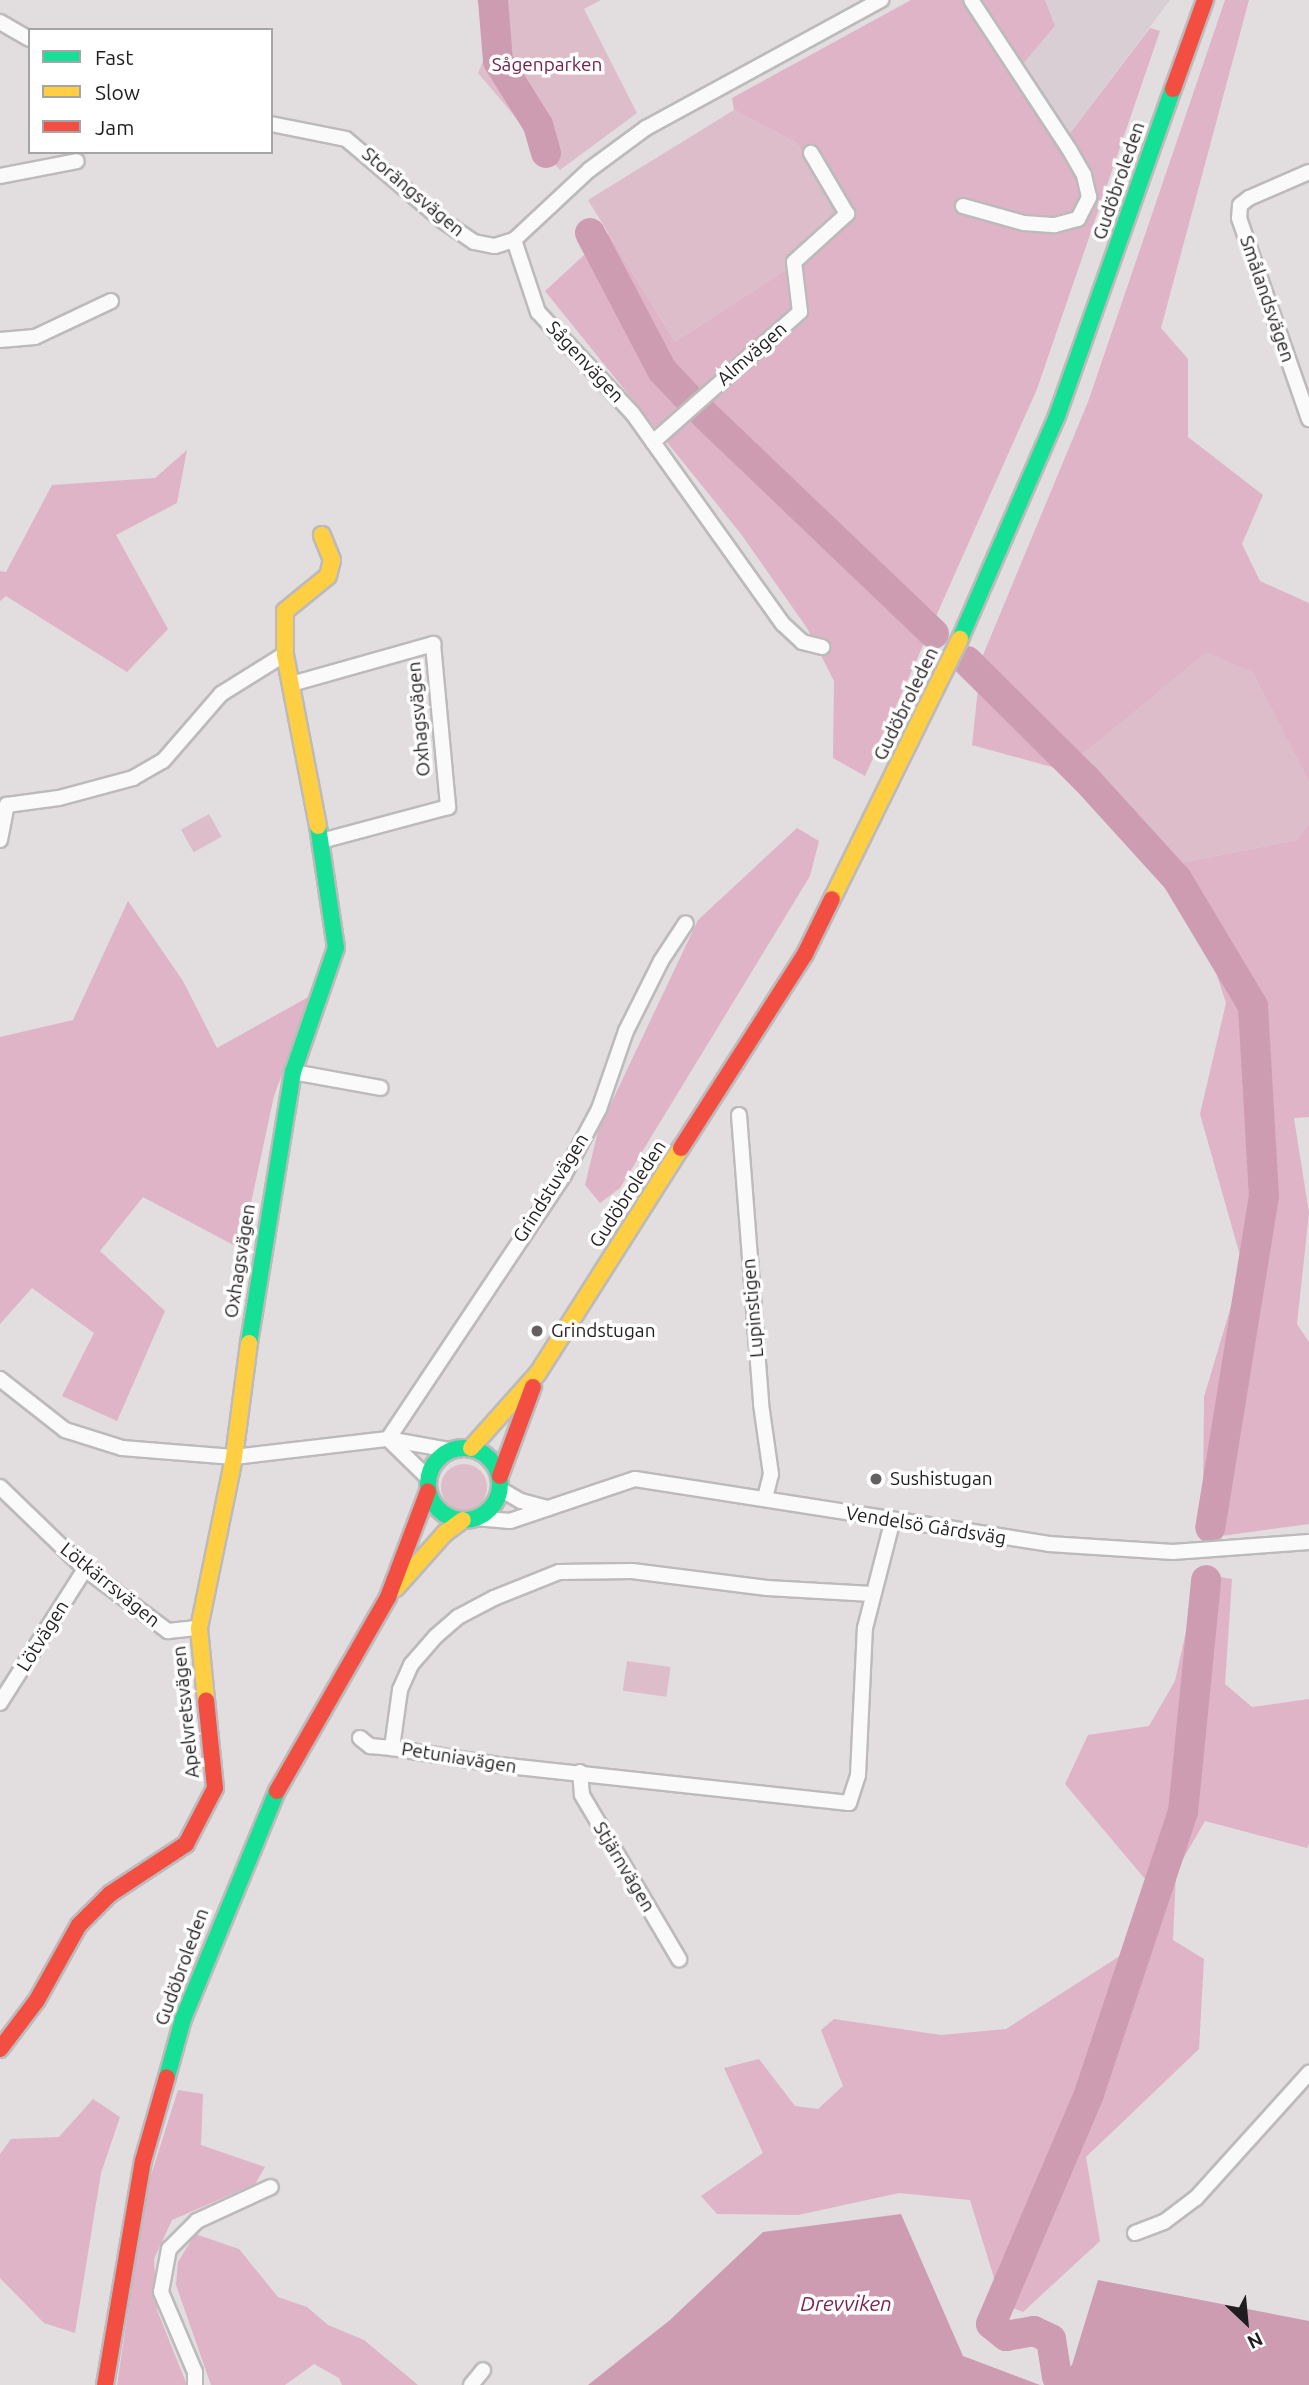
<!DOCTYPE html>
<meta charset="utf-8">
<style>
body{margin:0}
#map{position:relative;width:1309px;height:2385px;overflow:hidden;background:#e2dddf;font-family:Ubuntu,sans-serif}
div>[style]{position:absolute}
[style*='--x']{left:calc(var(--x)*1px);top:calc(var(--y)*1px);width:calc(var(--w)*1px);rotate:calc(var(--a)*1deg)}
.built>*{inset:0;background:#d8ced3}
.green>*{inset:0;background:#debdcb;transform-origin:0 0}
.round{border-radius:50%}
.forest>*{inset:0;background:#deb4c6}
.water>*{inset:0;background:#cd9cb1}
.river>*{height:30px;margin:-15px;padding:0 15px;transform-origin:15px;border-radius:15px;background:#cd9cb1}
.roads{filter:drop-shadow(2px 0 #bdbabb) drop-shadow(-2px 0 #bdbabb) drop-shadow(0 2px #bdbabb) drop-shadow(0 -2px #bdbabb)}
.street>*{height:14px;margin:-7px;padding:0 7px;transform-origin:7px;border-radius:7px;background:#fbfafa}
.fast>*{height:16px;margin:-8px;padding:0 8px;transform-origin:8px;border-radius:8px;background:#16e098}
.fast>.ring{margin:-8px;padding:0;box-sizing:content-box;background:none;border:16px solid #16e098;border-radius:50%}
.slow>*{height:16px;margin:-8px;padding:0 8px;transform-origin:8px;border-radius:8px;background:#ffcf43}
.jam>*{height:16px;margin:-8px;padding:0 8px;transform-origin:8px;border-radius:8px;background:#f24e42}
.dots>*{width:19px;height:19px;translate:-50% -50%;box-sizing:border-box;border:4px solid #fff;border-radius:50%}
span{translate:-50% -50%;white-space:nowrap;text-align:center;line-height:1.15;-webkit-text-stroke:7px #fff;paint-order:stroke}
.park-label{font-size:19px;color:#6f1d48}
.street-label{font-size:19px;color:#201d1f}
.poi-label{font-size:19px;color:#201d1f}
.left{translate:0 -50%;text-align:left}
.water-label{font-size:21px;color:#78264f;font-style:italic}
.legend{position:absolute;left:28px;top:28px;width:245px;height:126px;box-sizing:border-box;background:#fff;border:2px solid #a6a5a5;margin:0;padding:9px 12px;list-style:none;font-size:21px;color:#201d1f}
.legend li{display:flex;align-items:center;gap:14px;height:35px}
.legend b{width:35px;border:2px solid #a6a5a5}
.north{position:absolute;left:1211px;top:2287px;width:70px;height:70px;-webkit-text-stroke:5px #fff;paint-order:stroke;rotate:154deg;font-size:19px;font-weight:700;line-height:28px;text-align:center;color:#201d1f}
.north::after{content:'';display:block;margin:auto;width:24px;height:32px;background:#201d1f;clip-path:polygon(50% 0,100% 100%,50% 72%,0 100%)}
</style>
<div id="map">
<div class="built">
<i style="clip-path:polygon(1045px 0,1170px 0,1068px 136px,1022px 65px,1055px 26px)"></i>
</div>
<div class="green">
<i style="clip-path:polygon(477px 0,601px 0,584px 9px,637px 113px,560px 170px,478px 73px,495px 34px)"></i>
<i style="clip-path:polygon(734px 110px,797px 143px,837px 208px,830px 223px,790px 256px,787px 269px,675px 342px,588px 200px)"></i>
<i style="clip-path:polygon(1205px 651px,1253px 673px,1309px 782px,1309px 823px,1297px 840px,1180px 863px,1063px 770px)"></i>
<i style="left:209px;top:814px;width:26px;height:32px;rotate:61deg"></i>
<i class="round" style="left:441px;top:1464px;width:46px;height:46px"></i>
<i style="left:627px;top:1661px;width:44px;height:30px;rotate:8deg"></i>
</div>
<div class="forest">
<i style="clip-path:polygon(911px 0,1045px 0,1055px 26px,1022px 65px,1068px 136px,1150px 28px,1160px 31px,1037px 389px,865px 776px,833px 758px,834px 681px,807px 628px,741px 534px,545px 291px,608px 233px,675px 342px,787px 269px,799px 243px,830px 223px,837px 208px,797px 143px,734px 110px,732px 98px)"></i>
<i style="clip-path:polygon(1225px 0,1249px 0,1161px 328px,1188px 359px,1188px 437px,1263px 495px,1242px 544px,1260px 581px,1309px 603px,1309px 782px,1253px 673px,1206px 652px,1063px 770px,972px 745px,981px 660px,1088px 402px)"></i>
<i style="clip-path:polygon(187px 450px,177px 503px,116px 535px,168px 629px,127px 672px,6px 596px,0 601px,0 571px,6px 572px,52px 485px,155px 478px)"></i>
<i style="clip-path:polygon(1309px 823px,1309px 1117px,1294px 1118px,1309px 1213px,1297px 1324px,1309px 1342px,1309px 1524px,1221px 1536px,1203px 1499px,1204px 1397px,1243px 1266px,1200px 1114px,1226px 1003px,1180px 863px,1297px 840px)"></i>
<i style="clip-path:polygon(797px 828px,819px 841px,810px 876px,620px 1188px,600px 1203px,585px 1185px,598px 1131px,698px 920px)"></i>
<i style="clip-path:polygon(128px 901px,183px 981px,217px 1048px,312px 995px,274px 1096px,241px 1249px,143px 1197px,100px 1251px,165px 1311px,117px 1421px,62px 1396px,94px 1333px,32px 1288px,0 1324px,0 1037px,73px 1020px)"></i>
<i style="clip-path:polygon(1199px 1573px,1232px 1579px,1225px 1684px,1252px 1707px,1309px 1699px,1309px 1844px,1307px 1848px,1205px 1821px,1176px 1871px,1173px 1940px,1204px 1959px,1199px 2049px,1086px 2157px,1100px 2241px,1023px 2312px,1002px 2304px,970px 2200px,899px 2193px,798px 2215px,717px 2214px,701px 2196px,763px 2153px,724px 2068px,759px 2059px,795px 2106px,818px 2109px,843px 2086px,821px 2030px,834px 2019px,941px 2035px,1006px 2029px,1126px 1952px,1151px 1886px,1065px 1784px,1088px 1735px,1149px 1726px,1175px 1681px)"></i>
<i style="clip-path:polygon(178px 2090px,203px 2094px,201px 2145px,265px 2167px,255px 2184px,172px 2220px,154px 2259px,157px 2310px,187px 2385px,117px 2385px,146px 2191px)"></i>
<i style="clip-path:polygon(93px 2099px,120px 2117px,101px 2173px,75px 2333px,44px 2323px,0 2278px,0 2154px,11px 2139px,59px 2137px)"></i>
<i style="clip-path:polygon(195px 2234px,239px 2249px,278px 2297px,307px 2307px,328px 2325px,364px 2340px,418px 2385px,342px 2385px,339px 2378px,314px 2364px,285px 2385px,211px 2385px,176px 2285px,178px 2262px)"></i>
</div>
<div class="water">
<i style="clip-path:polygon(901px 2214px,963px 2356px,1040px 2385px,588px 2385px,670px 2320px,763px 2232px)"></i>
<i style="clip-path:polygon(1098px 2280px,1309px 2321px,1309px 2385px,1048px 2385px,1072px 2365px)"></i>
</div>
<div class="river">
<i style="--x:493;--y:0;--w:61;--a:85.3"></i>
<i style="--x:498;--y:61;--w:75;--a:58"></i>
<i style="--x:538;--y:125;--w:29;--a:74"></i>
<i style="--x:590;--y:233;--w:155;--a:62.3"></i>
<i style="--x:662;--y:370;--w:37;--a:47"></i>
<i style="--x:704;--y:414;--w:318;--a:43.7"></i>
<i style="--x:967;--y:661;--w:168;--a:44.8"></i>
<i style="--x:1086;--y:779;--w:135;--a:47.7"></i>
<i style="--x:1177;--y:879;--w:148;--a:59.1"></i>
<i style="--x:1253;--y:1006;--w:190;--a:86.7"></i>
<i style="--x:1264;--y:1196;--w:336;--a:99.2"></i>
<i style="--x:1057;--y:2377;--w:38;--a:-99"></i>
<i style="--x:1051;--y:2339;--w:19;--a:-155"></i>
<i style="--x:1034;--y:2331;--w:28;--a:170"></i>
<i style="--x:1006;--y:2336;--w:19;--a:-141"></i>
<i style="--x:991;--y:2324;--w:250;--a:-66.9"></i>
<i style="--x:1089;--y:2094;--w:297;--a:-71.6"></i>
<i style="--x:1183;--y:1812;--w:233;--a:-84.3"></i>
</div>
<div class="roads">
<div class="street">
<i style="--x:0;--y:22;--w:34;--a:30"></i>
<i style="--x:271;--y:124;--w:76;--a:11.3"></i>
<i style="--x:346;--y:139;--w:127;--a:40.2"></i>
<i style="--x:443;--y:221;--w:37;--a:34"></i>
<i style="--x:474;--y:242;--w:21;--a:11"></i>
<i style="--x:495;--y:246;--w:20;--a:-18"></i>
<i style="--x:514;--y:240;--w:103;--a:-43"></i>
<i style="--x:589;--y:170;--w:71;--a:-36.4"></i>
<i style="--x:646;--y:128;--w:268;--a:-28.6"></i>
<i style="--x:1309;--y:172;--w:65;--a:156.6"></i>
<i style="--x:1249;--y:198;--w:11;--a:142"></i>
<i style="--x:1240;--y:205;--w:13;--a:94"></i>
<i style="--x:1239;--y:218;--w:213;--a:70.8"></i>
<i style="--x:0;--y:176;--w:78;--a:-11"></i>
<i style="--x:963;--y:206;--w:63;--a:15.6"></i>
<i style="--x:1024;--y:223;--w:31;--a:4"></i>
<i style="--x:1055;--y:225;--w:24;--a:-15"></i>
<i style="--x:1078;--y:219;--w:25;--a:-63"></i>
<i style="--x:1089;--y:197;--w:23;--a:-103"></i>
<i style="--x:1084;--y:175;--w:30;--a:-120"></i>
<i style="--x:1069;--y:149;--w:178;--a:-123.3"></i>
<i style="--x:514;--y:240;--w:76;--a:71.6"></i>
<i style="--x:538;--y:312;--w:139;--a:47"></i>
<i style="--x:633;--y:414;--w:258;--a:54.5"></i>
<i style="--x:783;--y:624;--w:26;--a:43"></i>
<i style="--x:802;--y:642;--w:21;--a:14"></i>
<i style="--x:0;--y:340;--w:35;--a:-5"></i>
<i style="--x:35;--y:337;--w:84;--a:-25.3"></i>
<i style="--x:653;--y:442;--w:196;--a:-41.5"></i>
<i style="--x:800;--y:312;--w:50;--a:-96.8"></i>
<i style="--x:794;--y:262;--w:72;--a:-42.2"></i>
<i style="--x:847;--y:214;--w:71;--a:-120.5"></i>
<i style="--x:291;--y:684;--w:148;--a:-15.7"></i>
<i style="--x:433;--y:644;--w:164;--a:84.7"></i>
<i style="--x:448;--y:807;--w:131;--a:165"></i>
<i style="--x:0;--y:840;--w:36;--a:-79"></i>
<i style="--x:7;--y:805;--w:52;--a:-7.7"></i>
<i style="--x:59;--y:798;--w:77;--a:-15.1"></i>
<i style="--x:133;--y:778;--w:34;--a:-30"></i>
<i style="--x:163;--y:761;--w:89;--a:-49.1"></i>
<i style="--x:221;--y:694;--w:75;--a:-32"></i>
<i style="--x:293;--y:1072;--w:89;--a:10.3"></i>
<i style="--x:739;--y:1115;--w:290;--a:85.6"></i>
<i style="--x:761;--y:1404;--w:71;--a:81.9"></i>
<i style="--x:771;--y:1474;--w:25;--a:104"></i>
<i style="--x:0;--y:1379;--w:83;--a:38.1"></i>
<i style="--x:65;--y:1430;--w:60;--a:17.5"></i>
<i style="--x:122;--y:1448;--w:112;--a:4.6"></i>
<i style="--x:234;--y:1457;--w:155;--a:-6.7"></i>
<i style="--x:388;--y:1439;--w:63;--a:10.1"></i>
<i style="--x:388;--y:1439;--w:317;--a:-56.3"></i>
<i style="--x:564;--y:1175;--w:75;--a:-62.1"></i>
<i style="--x:599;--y:1109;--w:83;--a:-70.9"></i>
<i style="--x:626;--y:1031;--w:78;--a:-63.4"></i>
<i style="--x:661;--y:961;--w:45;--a:-56.7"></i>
<i style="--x:388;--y:1439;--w:56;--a:44.3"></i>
<i style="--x:0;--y:1487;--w:118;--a:44"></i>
<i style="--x:85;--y:1569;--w:104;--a:36.8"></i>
<i style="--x:168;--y:1631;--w:31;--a:-6"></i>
<i style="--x:500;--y:1489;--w:24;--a:30"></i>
<i style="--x:521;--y:1501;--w:28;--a:15"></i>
<i style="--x:475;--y:1518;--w:35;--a:5"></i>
<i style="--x:510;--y:1521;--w:132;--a:-18.6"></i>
<i style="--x:635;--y:1479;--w:419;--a:8.9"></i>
<i style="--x:1049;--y:1544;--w:124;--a:3.7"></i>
<i style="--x:1173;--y:1552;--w:136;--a:-4.2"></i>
<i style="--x:872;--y:1594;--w:105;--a:-176.7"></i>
<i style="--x:767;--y:1588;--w:136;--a:-172.8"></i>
<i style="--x:632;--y:1571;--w:73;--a:179.2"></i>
<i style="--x:559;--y:1572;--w:70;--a:158.2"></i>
<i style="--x:494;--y:1598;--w:41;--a:152.2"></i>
<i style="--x:458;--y:1617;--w:29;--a:139"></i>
<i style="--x:436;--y:1636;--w:38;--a:131"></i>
<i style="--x:411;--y:1665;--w:27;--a:114"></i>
<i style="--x:400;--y:1690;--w:59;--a:97.9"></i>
<i style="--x:392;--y:1748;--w:108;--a:9"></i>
<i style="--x:499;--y:1765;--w:352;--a:6.2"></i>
<i style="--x:849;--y:1803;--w:29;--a:-72"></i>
<i style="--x:858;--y:1775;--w:147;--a:-87.3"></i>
<i style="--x:865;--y:1628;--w:108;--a:-75.6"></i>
<i style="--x:0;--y:1703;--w:159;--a:-57.6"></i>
<i style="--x:360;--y:1738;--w:13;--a:39"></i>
<i style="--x:370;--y:1746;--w:22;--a:5"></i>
<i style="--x:580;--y:1772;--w:23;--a:85"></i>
<i style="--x:582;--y:1795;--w:191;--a:59.4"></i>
<i style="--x:1135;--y:2233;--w:31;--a:-21"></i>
<i style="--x:1164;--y:2222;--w:40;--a:-37"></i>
<i style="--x:1196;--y:2198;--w:169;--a:-47.9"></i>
<i style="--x:195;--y:2385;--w:13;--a:-90"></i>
<i style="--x:195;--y:2372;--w:87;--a:-113"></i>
<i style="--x:161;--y:2292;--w:44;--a:-79.5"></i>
<i style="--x:169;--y:2249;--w:40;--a:-45"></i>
<i style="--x:197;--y:2221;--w:81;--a:-24.7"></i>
<i style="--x:471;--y:2385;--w:19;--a:-51"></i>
</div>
<div class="fast">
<i style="--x:960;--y:639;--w:243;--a:-66.5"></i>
<i style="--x:1057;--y:416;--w:347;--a:-70.5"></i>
<i style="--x:249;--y:1343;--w:275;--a:-80.8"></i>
<i style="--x:293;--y:1072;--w:131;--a:-70.9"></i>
<i style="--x:336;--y:948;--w:123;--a:-98.4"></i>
<i class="ring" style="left:428px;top:1448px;width:56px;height:56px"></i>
<i style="--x:167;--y:2077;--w:60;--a:-74.6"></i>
<i style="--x:183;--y:2019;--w:247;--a:-67.6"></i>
</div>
<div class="slow">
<i style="--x:318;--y:826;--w:175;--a:-100.9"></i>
<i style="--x:285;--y:654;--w:43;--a:-90"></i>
<i style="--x:285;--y:611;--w:55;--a:-39.1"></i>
<i style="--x:328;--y:576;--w:16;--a:-76"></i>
<i style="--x:332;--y:560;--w:27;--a:-112"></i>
<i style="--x:832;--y:899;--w:290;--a:-63.8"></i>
<i style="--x:471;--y:1448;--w:101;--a:-48.2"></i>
<i style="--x:538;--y:1373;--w:267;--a:-57.6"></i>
<i style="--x:396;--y:1588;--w:74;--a:-48.3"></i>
<i style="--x:445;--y:1533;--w:22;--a:-36"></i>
<i style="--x:206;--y:1700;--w:72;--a:-95.6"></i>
<i style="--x:199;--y:1628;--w:175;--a:-78.4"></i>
<i style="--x:234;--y:1457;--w:115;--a:-82.5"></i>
</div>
<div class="jam">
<i style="--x:1173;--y:89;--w:95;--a:-70.2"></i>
<i style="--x:681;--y:1148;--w:230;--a:-57.4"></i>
<i style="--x:805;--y:954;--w:61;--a:-63.9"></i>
<i style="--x:500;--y:1476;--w:95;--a:-69.7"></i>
<i style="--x:277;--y:1791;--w:224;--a:-60.2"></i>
<i style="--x:388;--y:1597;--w:113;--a:-69.3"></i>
<i style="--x:0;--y:2049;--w:61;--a:-52.9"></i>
<i style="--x:37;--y:2000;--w:86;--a:-60.8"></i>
<i style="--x:79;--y:1925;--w:44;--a:-45"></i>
<i style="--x:110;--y:1894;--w:91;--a:-33.3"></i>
<i style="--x:186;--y:1844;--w:63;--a:-62.6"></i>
<i style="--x:215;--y:1788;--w:88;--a:-95.8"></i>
<i style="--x:105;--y:2385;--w:227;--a:-80.4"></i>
<i style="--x:143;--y:2161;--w:87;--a:-74.1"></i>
</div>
</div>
<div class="dots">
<i style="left:537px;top:1331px;background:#646062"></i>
<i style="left:876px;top:1479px;background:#646062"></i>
</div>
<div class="park-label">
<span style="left:547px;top:65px">Sågenparken</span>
</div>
<div class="street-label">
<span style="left:1119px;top:181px;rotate:-71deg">Gudöbroleden</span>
<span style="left:413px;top:192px;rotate:40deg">Storängsvägen</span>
<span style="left:1267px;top:299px;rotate:71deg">Smålandsvägen</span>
<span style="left:752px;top:354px;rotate:-41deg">Almvägen</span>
<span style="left:585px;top:362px;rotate:47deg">Sågenvägen</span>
<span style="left:906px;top:704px;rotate:-64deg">Gudöbroleden</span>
<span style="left:419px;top:719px;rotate:-95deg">Oxhagsvägen</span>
<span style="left:551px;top:1188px;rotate:-58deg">Grindstuvägen</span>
<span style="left:628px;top:1194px;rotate:-57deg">Gudöbroleden</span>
<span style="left:240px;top:1261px;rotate:-81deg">Oxhagsvägen</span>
<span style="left:753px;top:1308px;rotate:-95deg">Lupinstigen</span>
<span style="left:926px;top:1526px;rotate:9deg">Vendelsö Gårdsväg</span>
<span style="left:110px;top:1585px;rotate:39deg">Lötkärrsvägen</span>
<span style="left:43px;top:1636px;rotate:-58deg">Lötvägen</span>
<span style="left:186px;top:1712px;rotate:-96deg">Apelvretsvägen</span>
<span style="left:459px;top:1758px;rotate:9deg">Petuniavägen</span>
<span style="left:624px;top:1867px;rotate:59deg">Stjärnvägen</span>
<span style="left:182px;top:1967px;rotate:-70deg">Gudöbroleden</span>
</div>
<div class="poi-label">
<span class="left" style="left:551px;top:1331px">Grindstugan</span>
<span class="left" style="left:890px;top:1479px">Sushistugan</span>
</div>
<div class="water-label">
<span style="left:846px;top:2303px">Drevviken</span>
</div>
<ul class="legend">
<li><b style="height:9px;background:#16e098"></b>Fast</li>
<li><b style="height:9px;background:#ffcf43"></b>Slow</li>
<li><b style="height:9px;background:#f24e42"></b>Jam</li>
</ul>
<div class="north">N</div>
</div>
